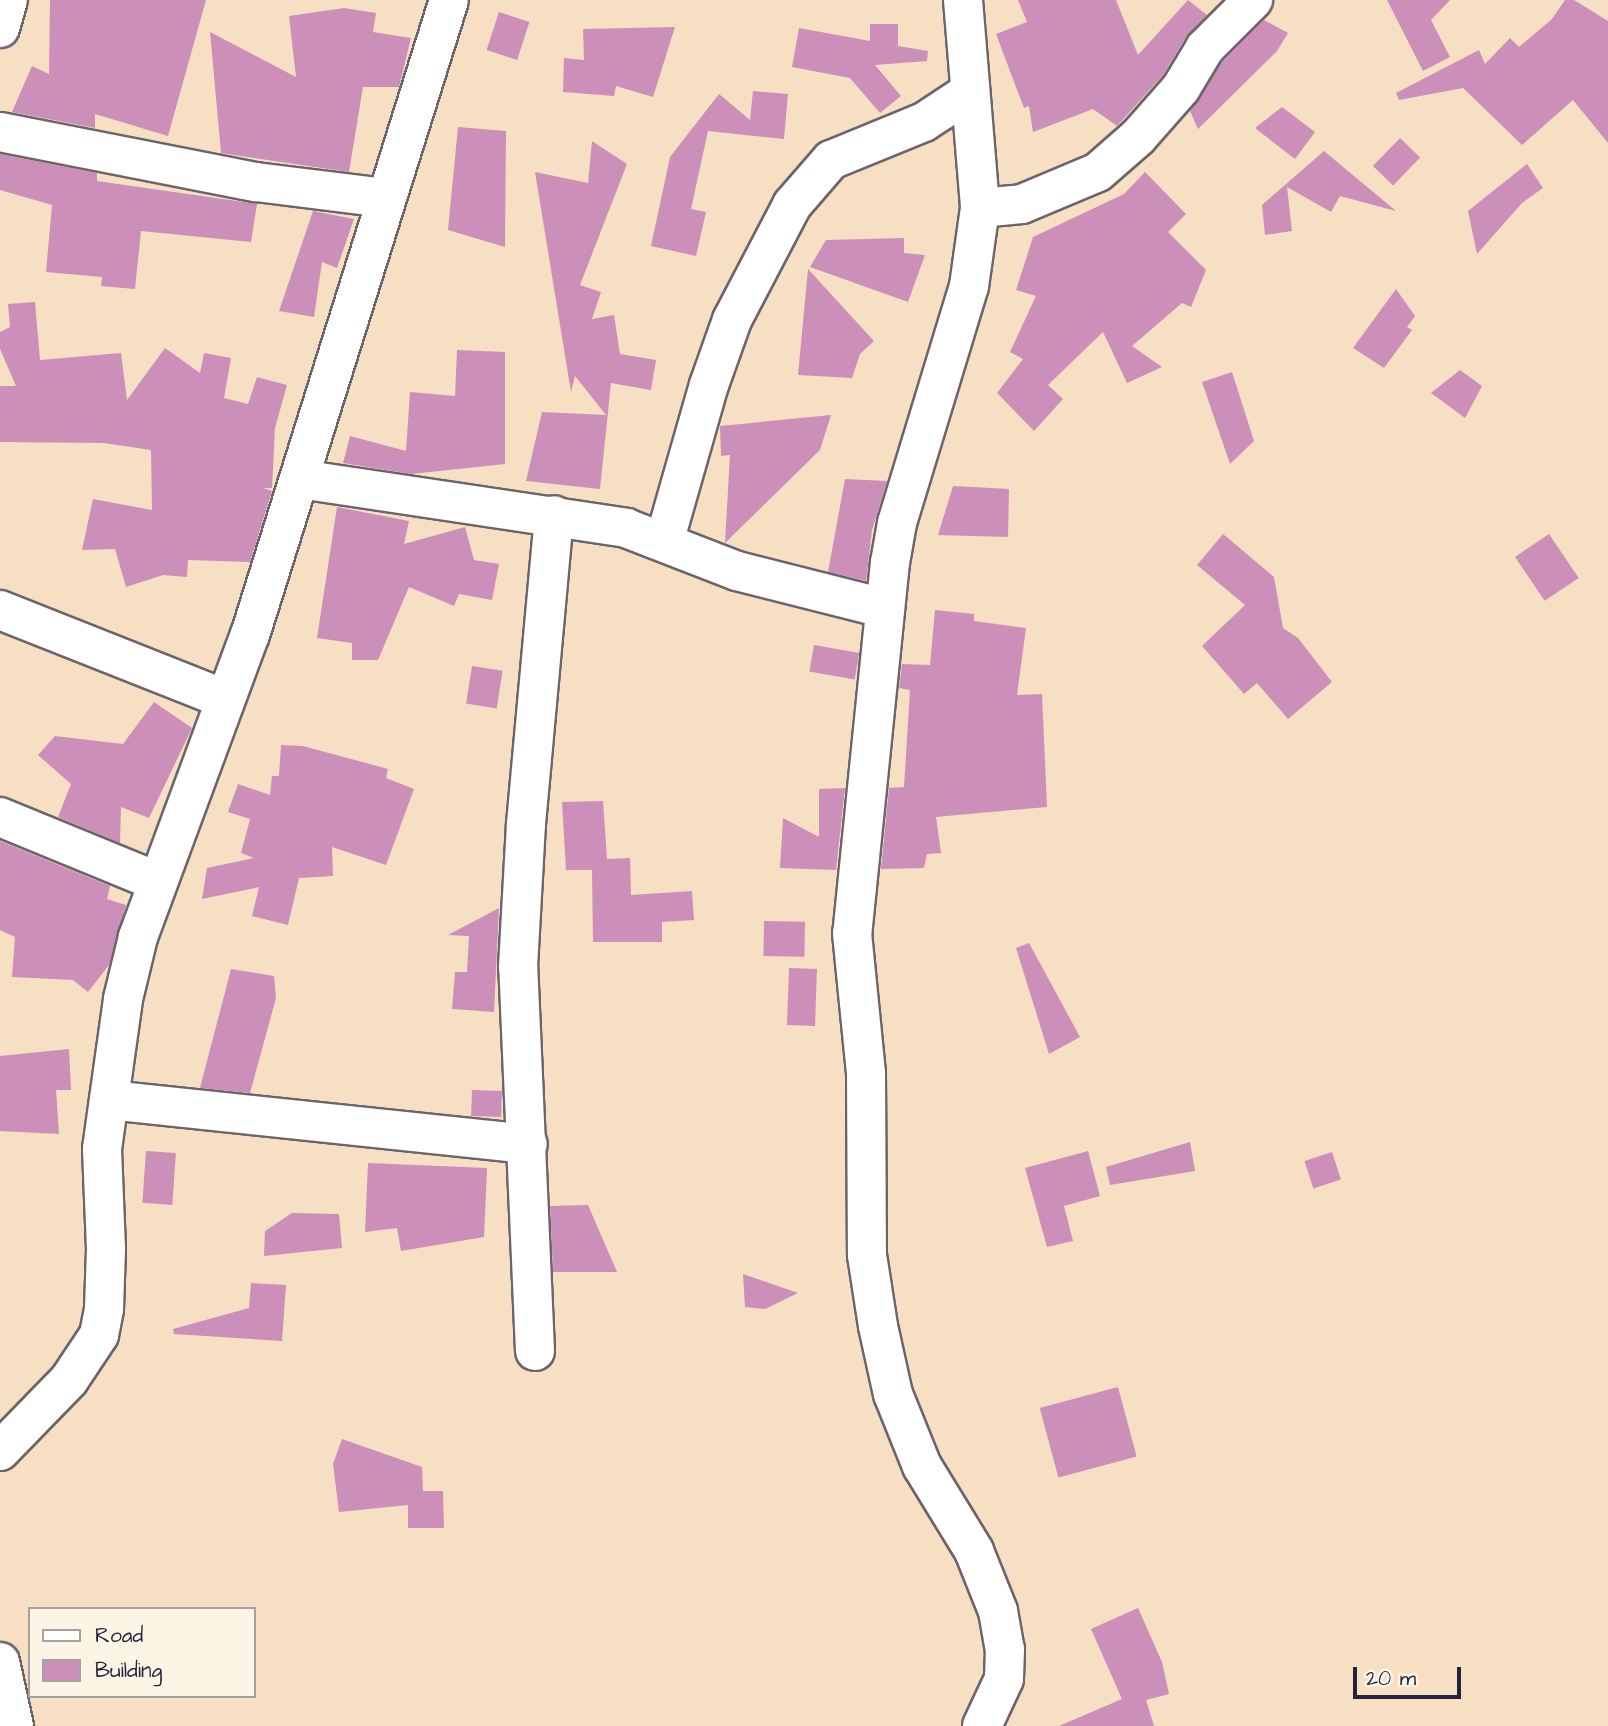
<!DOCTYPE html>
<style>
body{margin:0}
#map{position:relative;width:1608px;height:1726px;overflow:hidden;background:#f6dfc3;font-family:"Architects Daughter",sans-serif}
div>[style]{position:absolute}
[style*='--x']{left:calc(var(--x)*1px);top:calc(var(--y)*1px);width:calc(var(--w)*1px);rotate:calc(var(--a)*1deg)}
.building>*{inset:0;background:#cb8fb9;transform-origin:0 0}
.roads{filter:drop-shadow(2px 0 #6c646b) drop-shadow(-2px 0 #6c646b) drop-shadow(0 2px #6c646b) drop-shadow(0 -2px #6c646b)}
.minor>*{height:38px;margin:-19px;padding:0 19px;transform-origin:19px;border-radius:19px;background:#fff}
span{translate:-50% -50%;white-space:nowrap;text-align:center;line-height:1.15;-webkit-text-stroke:7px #fcf5e5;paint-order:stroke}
.legend{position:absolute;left:28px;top:1607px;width:228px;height:91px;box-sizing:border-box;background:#fcf5e5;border:2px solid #a5a1a1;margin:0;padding:9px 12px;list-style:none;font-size:21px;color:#22223b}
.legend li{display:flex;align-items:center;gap:14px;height:35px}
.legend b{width:35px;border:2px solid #a5a1a1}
.scale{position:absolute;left:1353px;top:1667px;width:108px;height:32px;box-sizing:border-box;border:4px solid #22223b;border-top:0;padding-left:9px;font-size:21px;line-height:24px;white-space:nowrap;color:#22223b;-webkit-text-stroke:5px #fcf5e5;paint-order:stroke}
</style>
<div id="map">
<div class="building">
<i style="clip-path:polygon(50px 0,206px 0,168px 136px,95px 114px,95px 128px,12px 112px,32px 66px,49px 74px)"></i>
<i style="clip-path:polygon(1018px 0,1116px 0,1138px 55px,1188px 0,1207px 15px,1186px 37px,1163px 75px,1117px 126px,1093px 109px,1033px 132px,1029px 106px,1024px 108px,996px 34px,1027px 22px)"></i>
<i style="clip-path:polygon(1387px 0,1450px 0,1431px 20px,1450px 57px,1423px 71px)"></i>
<i style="clip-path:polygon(1565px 0,1574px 0,1608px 21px,1608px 143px,1573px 100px,1522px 145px,1463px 88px,1399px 100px,1396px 93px,1479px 50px,1485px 64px,1510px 38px,1519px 47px,1552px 19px)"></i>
<i style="clip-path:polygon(344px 8px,376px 13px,373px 32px,411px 38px,399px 87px,363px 87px,349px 172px,221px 153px,210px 32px,296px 77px,289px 16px)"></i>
<i style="left:499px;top:12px;width:32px;height:40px;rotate:18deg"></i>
<i style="clip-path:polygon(1264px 20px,1288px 33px,1277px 51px,1198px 129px,1190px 111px,1222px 62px)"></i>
<i style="clip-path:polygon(870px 24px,898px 24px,898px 46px,928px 51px,927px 61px,875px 65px,901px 96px,880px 113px,850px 78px,792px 67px,799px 28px,870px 41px)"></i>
<i style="clip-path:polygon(675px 27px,653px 97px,616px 86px,614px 96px,563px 92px,564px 58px,584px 60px,583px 29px)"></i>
<i style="clip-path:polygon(753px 91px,788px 94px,784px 139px,708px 131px,691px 209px,706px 212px,696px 256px,651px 246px,670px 157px,719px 94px,750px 120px)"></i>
<i style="clip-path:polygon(1282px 107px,1315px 132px,1295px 159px,1255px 128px)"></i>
<i style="clip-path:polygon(458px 127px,506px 131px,505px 247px,448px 230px)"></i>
<i style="left:1400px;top:138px;width:28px;height:39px;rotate:44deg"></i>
<i style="clip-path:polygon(592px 141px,627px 164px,580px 285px,601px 292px,592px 319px,614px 315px,620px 354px,656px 360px,651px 390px,611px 383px,600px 489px,526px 481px,542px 412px,606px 415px,575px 376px,571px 392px,535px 172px,588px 183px)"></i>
<i style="clip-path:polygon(1324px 151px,1396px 211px,1340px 196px,1331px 212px,1287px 187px,1292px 231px,1265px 235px,1262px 205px)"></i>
<i style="clip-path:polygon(0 154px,97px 173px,97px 181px,257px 204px,251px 242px,141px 231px,135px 289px,101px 286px,102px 277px,46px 272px,52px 205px,0 190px)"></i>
<i style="clip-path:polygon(1527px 164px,1543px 188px,1522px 203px,1477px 254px,1468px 211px)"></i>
<i style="clip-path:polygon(1145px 172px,1186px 214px,1168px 232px,1206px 270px,1191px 307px,1182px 303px,1132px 346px,1162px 367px,1127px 383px,1103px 332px,1048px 385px,1063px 399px,1034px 431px,997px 393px,1023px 359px,1010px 352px,1036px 296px,1016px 290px,1033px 237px,1124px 194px)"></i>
<i style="clip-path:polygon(313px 211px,354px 219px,337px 268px,322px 262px,314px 317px,279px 311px)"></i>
<i style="clip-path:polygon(904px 238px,904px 253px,925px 255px,908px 302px,810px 267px,826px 240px)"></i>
<i style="clip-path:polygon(808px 269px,874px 341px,860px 354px,852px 378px,798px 375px)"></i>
<i style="clip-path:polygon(1396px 289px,1415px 316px,1407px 327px,1412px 330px,1384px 368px,1353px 348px)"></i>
<i style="clip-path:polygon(35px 302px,40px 360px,121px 353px,127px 400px,165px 348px,200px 373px,204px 353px,231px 358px,224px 398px,248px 404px,257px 377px,287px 385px,275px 428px,272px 488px,263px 488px,272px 491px,250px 562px,188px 560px,187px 577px,163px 575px,126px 587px,115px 549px,82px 550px,93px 499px,152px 510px,151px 450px,104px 443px,0 442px,0 386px,16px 386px,0 349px,0 332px,10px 327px,8px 304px)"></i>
<i style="clip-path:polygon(457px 350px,505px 352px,505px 464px,411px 474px,343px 463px,350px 436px,406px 451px,410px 392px,455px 396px)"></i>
<i style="clip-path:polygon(1460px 370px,1482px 386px,1465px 418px,1431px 393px)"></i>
<i style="clip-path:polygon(1232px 372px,1254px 441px,1230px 464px,1202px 382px)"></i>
<i style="clip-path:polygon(831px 415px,820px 450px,725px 543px,730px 455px,721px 456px,720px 426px)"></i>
<i style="clip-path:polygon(845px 479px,887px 481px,872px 530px,866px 581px,828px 572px)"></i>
<i style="clip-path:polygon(953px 486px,1009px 489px,1008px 537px,938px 535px)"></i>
<i style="clip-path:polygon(337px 507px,409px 521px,404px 544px,465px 527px,474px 560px,499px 564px,492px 600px,459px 594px,454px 606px,409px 587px,378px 660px,352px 660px,352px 643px,317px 638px)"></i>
<i style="clip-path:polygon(1223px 534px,1274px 577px,1283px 628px,1298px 638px,1332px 682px,1288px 719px,1257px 683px,1244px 694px,1202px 646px,1245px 605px,1197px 565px)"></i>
<i style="left:1549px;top:534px;width:53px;height:41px;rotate:56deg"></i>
<i style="clip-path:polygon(935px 610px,974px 614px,974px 621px,1026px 628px,1017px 695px,1042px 694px,1047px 807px,936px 817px,941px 853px,927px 854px,924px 868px,881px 869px,889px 788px,904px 787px,910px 690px,899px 688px,902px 664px,930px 665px)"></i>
<i style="left:814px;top:645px;width:46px;height:27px;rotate:10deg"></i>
<i style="left:472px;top:666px;width:31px;height:38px;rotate:9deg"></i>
<i style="clip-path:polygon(154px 702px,192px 728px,149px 818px,121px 807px,120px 843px,58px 817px,71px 784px,38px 755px,55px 736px,123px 744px)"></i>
<i style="clip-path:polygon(281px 745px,303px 746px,388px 769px,386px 778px,414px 789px,386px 865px,332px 847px,333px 876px,299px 878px,288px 925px,252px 916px,259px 887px,202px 899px,207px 868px,254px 858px,241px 853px,250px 819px,228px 812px,238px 784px,270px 795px,272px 776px,279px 776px)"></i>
<i style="clip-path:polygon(845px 788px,836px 870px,780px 868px,783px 818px,819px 837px,819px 789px)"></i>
<i style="clip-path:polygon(603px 801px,607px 859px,630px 858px,631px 895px,692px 891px,694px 920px,662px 922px,662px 942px,593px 942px,592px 870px,566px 870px,562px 802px)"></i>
<i style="clip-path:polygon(0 841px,110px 886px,107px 899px,126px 905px,109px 965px,88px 992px,73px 980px,12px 977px,15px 937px,0 930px)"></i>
<i style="clip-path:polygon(499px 908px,494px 1012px,452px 1009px,455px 972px,467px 972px,469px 936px,448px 935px)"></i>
<i style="left:764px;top:921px;width:41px;height:35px;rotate:1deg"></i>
<i style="clip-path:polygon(1029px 943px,1080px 1037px,1049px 1054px,1016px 948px)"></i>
<i style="left:789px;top:968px;width:28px;height:57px;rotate:2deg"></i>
<i style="clip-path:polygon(231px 969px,274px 976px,276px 998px,250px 1093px,200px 1088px)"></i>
<i style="clip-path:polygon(69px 1049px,71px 1090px,56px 1090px,59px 1134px,0 1131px,0 1056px)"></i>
<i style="left:472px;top:1090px;width:30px;height:26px;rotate:2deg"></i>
<i style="clip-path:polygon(1190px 1142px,1195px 1171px,1110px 1185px,1106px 1167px)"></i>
<i style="left:146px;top:1151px;width:30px;height:52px;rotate:4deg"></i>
<i style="clip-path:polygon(1088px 1151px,1100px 1196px,1064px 1206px,1073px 1241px,1047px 1247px,1025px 1168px)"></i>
<i style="left:1332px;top:1152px;width:29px;height:29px;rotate:72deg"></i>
<i style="clip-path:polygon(368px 1163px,487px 1168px,484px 1237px,401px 1251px,397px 1228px,365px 1232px)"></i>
<i style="clip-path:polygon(588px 1205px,617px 1272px,553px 1272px,550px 1206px)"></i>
<i style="clip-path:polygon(292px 1213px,339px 1214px,342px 1248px,264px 1256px,265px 1231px)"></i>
<i style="clip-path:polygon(743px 1274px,798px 1293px,765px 1309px,745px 1307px)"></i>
<i style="clip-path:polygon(251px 1283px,286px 1285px,282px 1341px,174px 1334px,173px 1329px,249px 1308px)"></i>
<i style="left:1118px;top:1387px;width:72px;height:81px;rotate:75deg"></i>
<i style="clip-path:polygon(342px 1439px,422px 1467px,423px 1491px,443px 1491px,444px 1528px,408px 1528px,408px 1505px,339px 1512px,333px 1464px)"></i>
<i style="clip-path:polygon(1138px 1608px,1162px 1662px,1169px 1694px,1146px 1700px,1154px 1726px,1059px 1726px,1122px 1699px,1091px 1629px)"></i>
</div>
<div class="roads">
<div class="minor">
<i style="--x:963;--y:0;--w:209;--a:85.3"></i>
<i style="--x:980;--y:208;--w:79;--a:98"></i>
<i style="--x:969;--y:286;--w:248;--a:106.9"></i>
<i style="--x:897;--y:523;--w:40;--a:100"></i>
<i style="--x:890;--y:562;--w:373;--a:95.8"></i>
<i style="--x:852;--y:933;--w:141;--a:84.3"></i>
<i style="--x:866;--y:1073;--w:182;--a:89.7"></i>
<i style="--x:867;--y:1255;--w:72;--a:81.2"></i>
<i style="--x:878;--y:1326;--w:70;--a:77.6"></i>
<i style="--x:893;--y:1394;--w:78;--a:68.1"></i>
<i style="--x:922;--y:1466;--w:100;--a:58.5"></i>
<i style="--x:974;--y:1551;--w:65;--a:68.2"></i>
<i style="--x:998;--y:1611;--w:39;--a:80"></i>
<i style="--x:1005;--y:1649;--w:30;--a:92"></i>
<i style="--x:1004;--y:1679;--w:52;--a:115.1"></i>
<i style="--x:0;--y:28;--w:29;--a:-74"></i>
<i style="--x:0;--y:132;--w:261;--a:11.1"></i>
<i style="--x:256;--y:182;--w:129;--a:7.1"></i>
<i style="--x:980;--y:208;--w:42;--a:-5.4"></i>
<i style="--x:1022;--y:204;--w:82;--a:-22.8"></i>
<i style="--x:1098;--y:172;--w:53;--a:-41.2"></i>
<i style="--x:1138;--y:137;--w:65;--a:-48.7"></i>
<i style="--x:1181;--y:88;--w:47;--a:-59"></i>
<i style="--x:1205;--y:48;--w:68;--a:-45"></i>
<i style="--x:300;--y:479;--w:330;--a:8.5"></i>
<i style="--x:626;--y:528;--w:119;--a:21.2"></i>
<i style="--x:737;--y:571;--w:151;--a:14.2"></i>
<i style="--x:665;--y:539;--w:160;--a:-74.1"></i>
<i style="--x:709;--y:385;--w:69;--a:-70.5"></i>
<i style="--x:732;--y:320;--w:130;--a:-62.4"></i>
<i style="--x:792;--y:205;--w:60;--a:-49.1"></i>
<i style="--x:831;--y:160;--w:100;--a:-22.2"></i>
<i style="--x:924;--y:122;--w:53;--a:-33.4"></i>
<i style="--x:0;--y:610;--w:242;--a:21.6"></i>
<i style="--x:0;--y:817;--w:169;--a:22.3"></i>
<i style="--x:109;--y:1100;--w:421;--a:6"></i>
<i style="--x:535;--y:1351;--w:384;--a:-92.5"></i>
<i style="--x:518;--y:967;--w:143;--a:-86.8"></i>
<i style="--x:526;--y:824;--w:310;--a:-84.8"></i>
<i style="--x:0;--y:1451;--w:99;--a:-45.8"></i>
<i style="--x:69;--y:1380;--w:54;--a:-56.3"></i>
<i style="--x:99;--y:1335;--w:26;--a:-79"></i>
<i style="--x:104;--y:1309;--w:60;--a:-88.1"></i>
<i style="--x:106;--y:1249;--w:100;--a:-92.3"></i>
<i style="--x:102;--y:1149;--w:151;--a:-82"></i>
<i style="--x:123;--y:999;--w:64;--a:-76.4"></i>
<i style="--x:138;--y:937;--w:322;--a:-69.7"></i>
<i style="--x:250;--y:635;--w:665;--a:-72.6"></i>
<i style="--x:0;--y:1662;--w:66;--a:77.7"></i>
</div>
</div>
<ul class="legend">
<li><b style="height:9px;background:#fff"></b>Road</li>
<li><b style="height:19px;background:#cb8fb9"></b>Building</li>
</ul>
<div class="scale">20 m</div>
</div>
